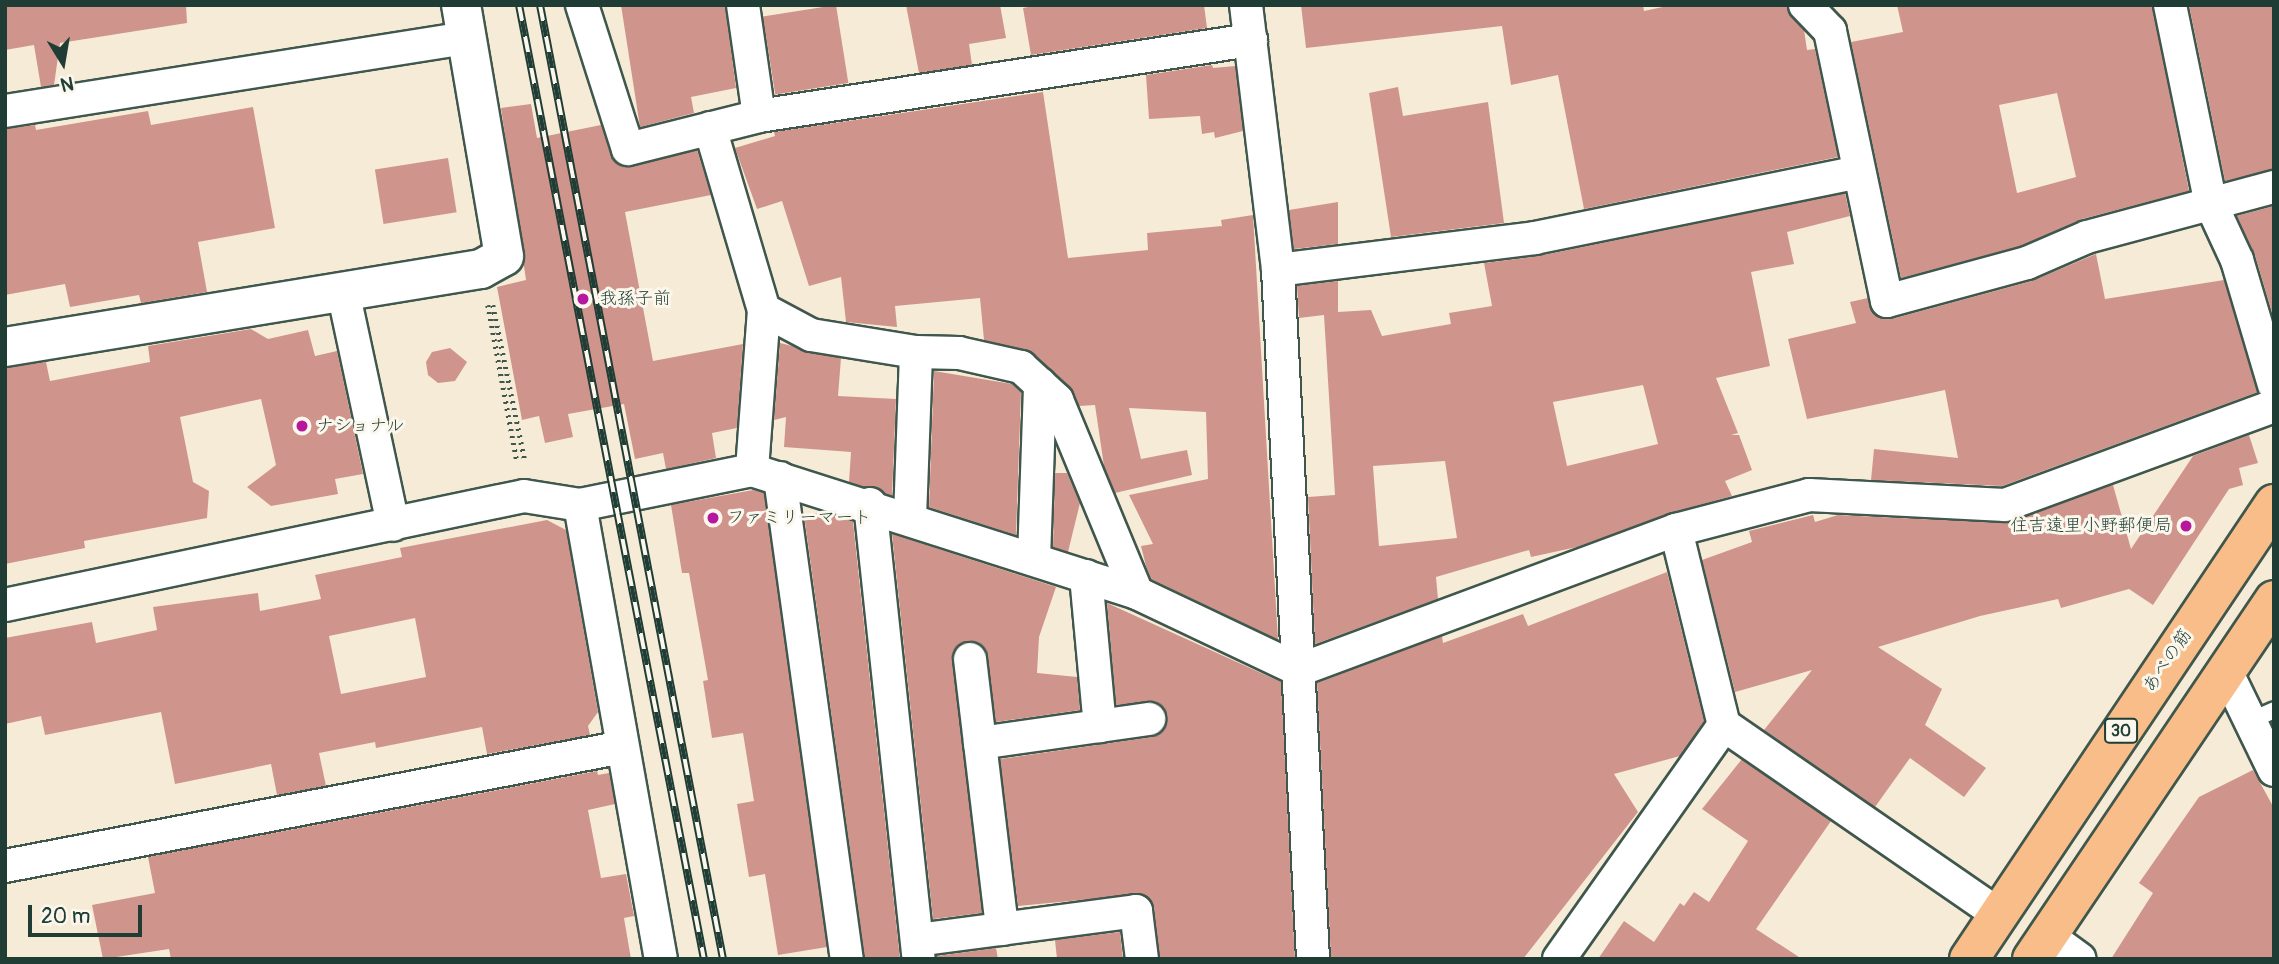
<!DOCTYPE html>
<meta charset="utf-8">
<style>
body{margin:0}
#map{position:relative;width:2279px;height:964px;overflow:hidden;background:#f6ebd7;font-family:Pangolin,"Klee One",sans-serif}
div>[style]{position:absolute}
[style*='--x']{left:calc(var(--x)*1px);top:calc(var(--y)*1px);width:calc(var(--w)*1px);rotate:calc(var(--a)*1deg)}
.building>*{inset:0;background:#cf958c;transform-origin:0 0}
.path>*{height:4.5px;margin-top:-2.25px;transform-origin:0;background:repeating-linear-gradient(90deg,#3f574c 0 2px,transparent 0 7px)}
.roads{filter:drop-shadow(2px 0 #3f574c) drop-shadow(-2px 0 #3f574c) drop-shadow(0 2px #3f574c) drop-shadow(0 -2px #3f574c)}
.service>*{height:16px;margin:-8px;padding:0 8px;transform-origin:8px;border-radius:8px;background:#fff}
.minor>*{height:32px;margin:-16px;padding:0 16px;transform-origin:16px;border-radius:16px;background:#fff}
.tertiary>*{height:38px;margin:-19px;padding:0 19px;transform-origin:19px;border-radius:19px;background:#fff}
.primary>*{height:38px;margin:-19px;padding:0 19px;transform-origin:19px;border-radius:19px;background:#f8bd89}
.rail>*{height:8px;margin-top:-4px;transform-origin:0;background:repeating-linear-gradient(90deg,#fbf7ec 0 16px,#1f3d34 0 32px);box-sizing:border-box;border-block:2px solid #1f3d34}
.dots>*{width:19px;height:19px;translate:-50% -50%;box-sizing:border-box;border:4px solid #fbf7ec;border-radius:50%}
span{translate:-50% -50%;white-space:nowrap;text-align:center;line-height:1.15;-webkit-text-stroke:6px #fbf7ec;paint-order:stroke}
.shield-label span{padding:2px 5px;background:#fbf7ec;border:2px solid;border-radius:5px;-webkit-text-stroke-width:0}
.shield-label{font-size:16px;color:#1f3d34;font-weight:700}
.poi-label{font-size:18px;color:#1f3d34}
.left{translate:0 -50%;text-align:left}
.right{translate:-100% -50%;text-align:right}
.street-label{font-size:18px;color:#1f3d34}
.frame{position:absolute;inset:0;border:7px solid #1f3d34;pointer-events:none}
.north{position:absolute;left:28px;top:28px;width:70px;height:70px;-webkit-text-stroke:5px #fbf7ec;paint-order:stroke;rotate:169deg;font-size:19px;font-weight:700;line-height:28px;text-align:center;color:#1f3d34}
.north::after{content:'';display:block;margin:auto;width:24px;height:32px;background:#1f3d34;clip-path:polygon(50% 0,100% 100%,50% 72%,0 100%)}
.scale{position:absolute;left:28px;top:905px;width:114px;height:32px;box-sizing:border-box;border:4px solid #1f3d34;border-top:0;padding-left:9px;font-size:21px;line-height:24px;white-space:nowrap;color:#1f3d34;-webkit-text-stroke:5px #fbf7ec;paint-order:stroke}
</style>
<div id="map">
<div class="building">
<i style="clip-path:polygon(5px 5px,186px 5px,187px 23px,60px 43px,54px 85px,41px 87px,34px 45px,5px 50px)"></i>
<i style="clip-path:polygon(621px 5px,725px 5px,736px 88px,691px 97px,694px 113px,640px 127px)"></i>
<i style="left:836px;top:5px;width:79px;height:74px;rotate:81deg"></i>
<i style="clip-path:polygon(906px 5px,1000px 5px,1006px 38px,969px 44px,972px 65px,919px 73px)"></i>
<i style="clip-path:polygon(1039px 5px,1204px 5px,1207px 28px,1031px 55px,1023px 8px)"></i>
<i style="clip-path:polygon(1301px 5px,1643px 5px,1644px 11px,1672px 5px,1787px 5px,1804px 30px,1807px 50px,1815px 49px,1838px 157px,1584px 209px,1558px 75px,1511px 85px,1502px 26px,1306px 48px)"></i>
<i style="clip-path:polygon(evenodd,1897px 5px,2152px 5px,2189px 191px,2082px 219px,2021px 246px,1901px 278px,1851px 42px,1903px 32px,1897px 5px,2057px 93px,2076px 177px,2017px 193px,1999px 105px,2057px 93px)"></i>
<i style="clip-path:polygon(2189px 5px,2274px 5px,2274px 169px,2225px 181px)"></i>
<i style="clip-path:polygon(1212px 65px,1213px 68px,1235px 66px,1243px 131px,1215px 138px,1214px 132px,1202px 134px,1200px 116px,1149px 119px,1146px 75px)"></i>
<i style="clip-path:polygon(1398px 87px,1403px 116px,1488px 102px,1504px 223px,1391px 237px,1369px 93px)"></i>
<i style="clip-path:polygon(1043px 92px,1068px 258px,1148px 250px,1147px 233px,1222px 226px,1221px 220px,1253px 215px,1278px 640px,1151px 579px,1146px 566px,1141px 546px,1153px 544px,1129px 495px,1208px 479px,1206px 412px,1129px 408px,1141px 459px,1187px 450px,1192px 475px,1115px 493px,1104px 466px,1095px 405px,1079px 406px,1069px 386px,1033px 353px,984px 340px,980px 298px,895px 306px,897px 327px,846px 322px,841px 277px,809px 286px,782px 201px,757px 209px,735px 148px,775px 136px,774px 132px)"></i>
<i style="clip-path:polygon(531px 104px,537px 138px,601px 125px,611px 155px,623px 167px,697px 150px,711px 195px,625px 212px,653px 361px,743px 344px,737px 428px,712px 433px,716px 458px,666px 469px,663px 453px,635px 459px,624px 404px,568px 414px,573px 437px,545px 443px,539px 416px,522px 420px,497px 287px,526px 280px,501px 108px)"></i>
<i style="clip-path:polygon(253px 107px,275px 228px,198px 242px,207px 292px,141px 303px,139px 295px,70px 307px,65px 284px,5px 295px,5px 129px,35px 125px,36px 130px,148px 111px,151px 125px)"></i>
<i style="left:448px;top:158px;width:55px;height:74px;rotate:81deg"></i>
<i style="clip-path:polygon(evenodd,1845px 193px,1850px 216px,1787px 232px,1794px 264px,1751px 272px,1770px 366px,1716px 378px,1738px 433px,1731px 435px,1739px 435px,1752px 470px,1725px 481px,1732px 496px,1670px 513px,1577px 547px,1531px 557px,1529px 550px,1436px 577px,1438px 599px,1315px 644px,1308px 497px,1335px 495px,1324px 315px,1299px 318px,1297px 286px,1338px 281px,1338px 312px,1371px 310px,1382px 336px,1451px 324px,1449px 313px,1492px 306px,1484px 263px,1539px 256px,1845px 193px,1643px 385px,1658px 444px,1567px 466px,1553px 402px,1643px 385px,1845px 193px,1445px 461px,1457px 538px,1379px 546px,1373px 466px,1445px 461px)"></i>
<i style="clip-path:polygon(1338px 202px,1338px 244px,1294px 249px,1289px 210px)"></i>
<i style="clip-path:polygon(2274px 206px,2274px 319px,2255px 255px,2237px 216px)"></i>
<i style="clip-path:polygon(2096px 254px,2105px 299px,2224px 280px,2258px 392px,2002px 486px,1871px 480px,1874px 449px,1958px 458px,1945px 390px,1807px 419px,1788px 339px,1856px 323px,1850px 302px,1868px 298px,1874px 314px,1892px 319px,2032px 281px)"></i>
<i style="clip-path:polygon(251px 329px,268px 339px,308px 330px,315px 356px,337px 351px,363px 474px,335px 479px,338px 494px,271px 506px,247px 487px,276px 465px,261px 399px,180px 417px,193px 482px,209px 491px,207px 518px,84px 541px,85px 548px,5px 564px,5px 368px,46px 362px,50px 381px,150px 362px,148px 346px)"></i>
<i style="clip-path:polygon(780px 343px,841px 358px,838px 396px,896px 399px,892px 496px,849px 482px,851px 452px,784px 447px,786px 417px,774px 420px)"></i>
<i style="clip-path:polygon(450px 348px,467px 362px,455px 381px,438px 383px,428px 375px,426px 362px,432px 352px)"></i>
<i style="clip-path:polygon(934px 371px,1012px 384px,1021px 392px,1016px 535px,929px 507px)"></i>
<i style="clip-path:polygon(2249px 435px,2258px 463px,2239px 468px,2243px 485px,2229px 489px,2153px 605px,2129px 589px,2061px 608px,2058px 599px,1980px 616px,1878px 647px,1942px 689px,1925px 725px,1986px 768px,1964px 797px,1910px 758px,1875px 807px,1764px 730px,1812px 670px,1735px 692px,1702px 560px,1752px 542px,1749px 531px,1813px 515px,1815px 522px,1838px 515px,2005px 523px,2113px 485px,2131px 549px,2193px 456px)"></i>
<i style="clip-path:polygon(1055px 473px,1067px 473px,1080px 503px,1068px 552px,1053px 547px)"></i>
<i style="clip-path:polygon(753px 490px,764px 493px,827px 947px,778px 955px,765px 874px,749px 877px,737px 804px,754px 801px,743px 733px,712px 738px,703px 681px,708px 680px,689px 573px,682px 573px,671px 505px)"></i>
<i style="clip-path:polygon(824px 512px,853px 522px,900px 959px,865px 959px,804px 515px)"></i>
<i style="clip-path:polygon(evenodd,547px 520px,566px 530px,598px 712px,588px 726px,590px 735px,487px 754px,482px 727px,376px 748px,375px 742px,319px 753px,326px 786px,277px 795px,271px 764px,175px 784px,161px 712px,45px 735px,41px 716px,5px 724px,5px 638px,92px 622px,96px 643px,157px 630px,153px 607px,258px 593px,260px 611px,321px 599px,315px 575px,402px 557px,400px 548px,547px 520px,415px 618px,426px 677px,341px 694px,329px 636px,415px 618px)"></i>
<i style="clip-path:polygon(892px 534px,1056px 587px,1039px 637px,1037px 673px,1077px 677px,1080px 710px,996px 722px,985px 649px,967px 641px,953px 652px,982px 913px,933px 919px)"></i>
<i style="clip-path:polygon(1667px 572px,1704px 721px,1680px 756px,1614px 774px,1638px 812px,1523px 959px,1331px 959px,1317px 683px,1442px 636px,1443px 643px,1523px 614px,1528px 626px)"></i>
<i style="clip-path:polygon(1107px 603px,1281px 682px,1295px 959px,1160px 959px,1154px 908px,1142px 894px,1018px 906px,1000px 759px,1152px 737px,1166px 725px,1164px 708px,1156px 702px,1116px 705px)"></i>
<i style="clip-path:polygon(1742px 759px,1831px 821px,1756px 929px,1802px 959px,1598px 959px,1624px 921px,1654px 942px,1680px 903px,1684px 906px,1694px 892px,1709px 902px,1748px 841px,1702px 809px)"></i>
<i style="clip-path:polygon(2253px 770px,2274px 808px,2274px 959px,2111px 959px,2153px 893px,2139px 883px,2199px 797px)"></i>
<i style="clip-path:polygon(597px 771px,598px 775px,609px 773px,615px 804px,588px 810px,601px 878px,626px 874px,634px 916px,624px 918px,631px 959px,171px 959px,169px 949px,103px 959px,92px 905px,155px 893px,148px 857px)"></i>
<i style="clip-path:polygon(1120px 932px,1123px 959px,1057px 959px,1055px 940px)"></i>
<i style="clip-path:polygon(996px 948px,998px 959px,937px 959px,937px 956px)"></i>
</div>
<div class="path">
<i style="--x:488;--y:305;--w:159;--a:79.5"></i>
<i style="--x:493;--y:305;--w:159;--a:78.4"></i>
</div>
<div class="roads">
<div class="service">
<i style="--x:2252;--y:720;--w:24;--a:-24"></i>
</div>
<div class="minor">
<i style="--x:582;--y:5;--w:151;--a:72.3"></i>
<i style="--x:628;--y:149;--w:135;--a:-14.1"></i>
<i style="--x:759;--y:116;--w:498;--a:-8.8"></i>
<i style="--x:743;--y:5;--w:112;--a:81.8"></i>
<i style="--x:1246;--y:5;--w:267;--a:83.1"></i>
<i style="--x:1278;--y:270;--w:690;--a:87.09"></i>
<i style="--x:1805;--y:5;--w:36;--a:46"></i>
<i style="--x:1830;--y:31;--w:276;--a:78.1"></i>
<i style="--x:1887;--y:301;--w:145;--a:-15.2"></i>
<i style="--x:2027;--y:263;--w:65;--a:-23.4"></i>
<i style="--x:2087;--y:237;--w:194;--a:-15"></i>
<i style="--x:2170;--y:5;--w:203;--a:78.4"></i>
<i style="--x:2211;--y:204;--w:62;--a:65.1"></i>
<i style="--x:2237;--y:260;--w:130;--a:73.5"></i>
<i style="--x:5;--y:111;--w:468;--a:-9"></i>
<i style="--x:710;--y:128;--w:190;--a:73.5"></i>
<i style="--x:764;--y:310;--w:160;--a:94.3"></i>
<i style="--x:1278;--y:270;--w:259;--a:-7.1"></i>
<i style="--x:1535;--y:238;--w:330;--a:-11.5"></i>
<i style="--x:343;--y:291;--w:239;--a:77.9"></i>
<i style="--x:764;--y:310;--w:53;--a:28"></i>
<i style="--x:811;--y:335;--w:106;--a:9.2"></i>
<i style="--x:916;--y:352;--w:43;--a:1.3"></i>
<i style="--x:959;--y:353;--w:64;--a:12.7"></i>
<i style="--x:1021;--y:367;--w:49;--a:42.5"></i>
<i style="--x:1057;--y:400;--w:209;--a:67.5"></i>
<i style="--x:780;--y:478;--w:486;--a:82.1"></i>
<i style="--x:870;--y:504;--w:458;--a:83.9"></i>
<i style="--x:580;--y:505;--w:461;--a:79.9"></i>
<i style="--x:910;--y:518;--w:166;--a:-87.9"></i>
<i style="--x:1676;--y:530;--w:201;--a:76.2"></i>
<i style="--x:1724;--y:725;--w:333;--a:34.6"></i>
<i style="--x:1034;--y:559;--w:175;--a:-88"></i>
<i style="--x:1086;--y:576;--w:151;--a:84.7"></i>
<i style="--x:5;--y:605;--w:530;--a:-11.86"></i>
<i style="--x:524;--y:496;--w:57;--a:9.1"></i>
<i style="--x:580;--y:505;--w:176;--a:-11.5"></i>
<i style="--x:752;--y:470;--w:404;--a:17.7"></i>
<i style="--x:1137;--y:593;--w:179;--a:25.4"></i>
<i style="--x:1299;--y:670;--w:402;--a:-20.4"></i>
<i style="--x:1676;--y:530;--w:138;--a:-14.7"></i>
<i style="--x:1809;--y:495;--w:196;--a:2.9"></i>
<i style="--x:2005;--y:505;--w:287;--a:-20.2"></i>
<i style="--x:970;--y:659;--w:272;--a:83.2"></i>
<i style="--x:2226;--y:671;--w:110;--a:64.1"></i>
<i style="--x:980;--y:743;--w:171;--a:-8.1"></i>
<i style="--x:5;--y:866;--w:629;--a:-10.9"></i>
<i style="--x:2048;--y:936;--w:39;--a:36"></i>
<i style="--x:917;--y:940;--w:221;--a:-7.5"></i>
<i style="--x:1136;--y:911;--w:48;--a:82.9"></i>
<i style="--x:1559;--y:959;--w:286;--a:-54.8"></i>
</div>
<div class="tertiary">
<i style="--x:5;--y:347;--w:482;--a:-9.3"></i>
<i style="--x:481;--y:269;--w:26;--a:-29"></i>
<i style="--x:504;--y:256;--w:255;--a:-99.7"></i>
</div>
<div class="primary">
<i style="--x:1969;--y:959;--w:548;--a:-56.16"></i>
<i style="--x:2032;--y:959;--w:433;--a:-56"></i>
</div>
</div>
<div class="rail">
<i style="--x:519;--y:5;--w:972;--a:79.03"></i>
<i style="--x:540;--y:5;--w:971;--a:79.14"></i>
</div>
<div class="dots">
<i style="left:583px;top:299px;background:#b5179e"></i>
<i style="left:302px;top:426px;background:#b5179e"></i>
<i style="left:713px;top:518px;background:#b5179e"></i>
<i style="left:2186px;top:526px;background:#b5179e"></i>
</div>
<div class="shield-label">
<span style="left:2121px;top:731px">30</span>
</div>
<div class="poi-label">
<span class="left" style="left:599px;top:299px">我孫子前</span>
<span class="left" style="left:316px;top:426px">ナショナル</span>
<span class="left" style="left:727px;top:518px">ファミリーマート</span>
<span class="right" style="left:2172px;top:526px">住吉遠里小野郵便局</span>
</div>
<div class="street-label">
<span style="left:2168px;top:661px;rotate:-56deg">あべの筋</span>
</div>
<div class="frame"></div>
<div class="north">N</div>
<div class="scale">20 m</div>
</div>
